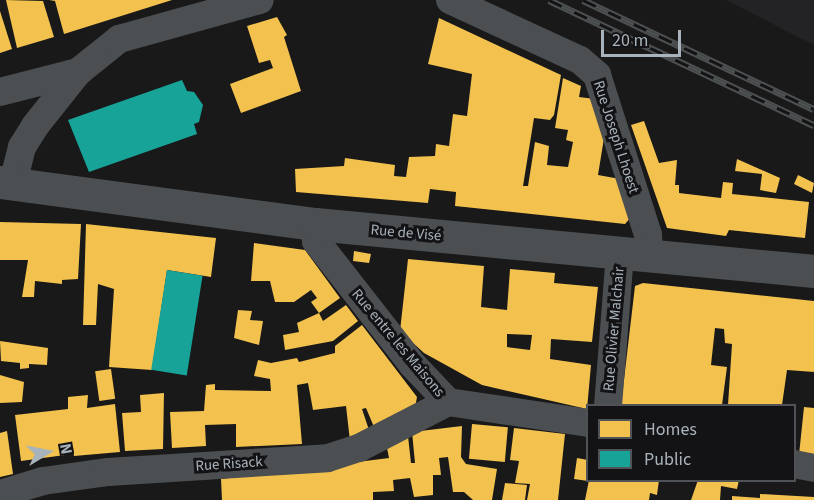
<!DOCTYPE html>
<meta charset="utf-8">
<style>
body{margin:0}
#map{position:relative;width:814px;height:500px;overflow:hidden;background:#191919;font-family:"Source Sans 3",sans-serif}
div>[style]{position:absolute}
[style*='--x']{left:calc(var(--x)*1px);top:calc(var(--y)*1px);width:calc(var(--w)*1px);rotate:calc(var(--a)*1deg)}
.built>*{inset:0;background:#232325}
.homes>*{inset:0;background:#f2c14e;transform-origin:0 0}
.public>*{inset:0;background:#17a398;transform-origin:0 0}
.minor>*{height:28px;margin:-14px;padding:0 14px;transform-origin:14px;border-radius:14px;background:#4c4f52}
.tertiary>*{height:33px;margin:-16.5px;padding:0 16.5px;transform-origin:16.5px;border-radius:16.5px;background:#4c4f52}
.rail>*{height:7px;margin-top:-3.5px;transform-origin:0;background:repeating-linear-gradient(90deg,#131315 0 14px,#4d5051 0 28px);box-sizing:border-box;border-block:2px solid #4d5051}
span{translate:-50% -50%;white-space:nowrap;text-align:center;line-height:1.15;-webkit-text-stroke:6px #131315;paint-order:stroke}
.street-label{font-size:15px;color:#a9b3bb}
.legend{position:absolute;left:586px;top:404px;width:210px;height:78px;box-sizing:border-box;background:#131315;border:2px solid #4f5357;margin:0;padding:8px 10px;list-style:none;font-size:18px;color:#a9b3bb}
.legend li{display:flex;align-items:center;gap:12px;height:30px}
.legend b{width:30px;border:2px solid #4f5357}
.north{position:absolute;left:18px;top:422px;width:60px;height:60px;-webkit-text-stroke:4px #131315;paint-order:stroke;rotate:80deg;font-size:16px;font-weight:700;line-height:24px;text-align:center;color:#a9b3bb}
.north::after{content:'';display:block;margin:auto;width:21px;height:27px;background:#a9b3bb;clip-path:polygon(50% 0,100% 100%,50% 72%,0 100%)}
.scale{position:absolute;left:601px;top:30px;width:80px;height:27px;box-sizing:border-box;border:3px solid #a9b3bb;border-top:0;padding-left:8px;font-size:18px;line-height:21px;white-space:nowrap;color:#a9b3bb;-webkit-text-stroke:4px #131315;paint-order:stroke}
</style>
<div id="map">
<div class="built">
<i style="clip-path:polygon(726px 0,814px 0,814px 45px)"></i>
</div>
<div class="homes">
<i style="clip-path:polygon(6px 0,43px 1px,54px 37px,17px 48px)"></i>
<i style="clip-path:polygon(49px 0,172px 0,64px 34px,55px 1px)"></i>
<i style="clip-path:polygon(0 11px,12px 49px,0 53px)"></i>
<i style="clip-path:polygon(277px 17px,287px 35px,284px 37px,301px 91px,241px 113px,230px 84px,273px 68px,270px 60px,259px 63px,247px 26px)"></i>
<i style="clip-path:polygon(439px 18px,561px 75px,554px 115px,550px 120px,534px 118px,523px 186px,528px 186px,535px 142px,549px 146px,547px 165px,568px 167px,573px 142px,566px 140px,568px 130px,555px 128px,563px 78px,581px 86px,579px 97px,595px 99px,605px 132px,598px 175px,620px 179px,632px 216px,625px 224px,455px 206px,456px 192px,430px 189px,428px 203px,296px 192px,295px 169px,344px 166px,345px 158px,395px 165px,394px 176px,406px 177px,409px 157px,435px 156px,436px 144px,449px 146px,453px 114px,467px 116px,472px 74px,428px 64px)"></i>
<i style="clip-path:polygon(644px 121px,659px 163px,677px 160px,675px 185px,679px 185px,679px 193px,721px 198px,723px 182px,733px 183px,732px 194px,809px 202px,805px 238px,729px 230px,726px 236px,667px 228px,631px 125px)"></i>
<i style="clip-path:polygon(737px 159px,780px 178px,776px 193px,760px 190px,762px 174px,735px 171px)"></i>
<i style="clip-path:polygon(798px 175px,814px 183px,812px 193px,794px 184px)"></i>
<i style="clip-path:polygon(0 222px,81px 224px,78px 279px,62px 280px,62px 284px,35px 281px,34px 297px,22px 297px,28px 260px,0 260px)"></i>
<i style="clip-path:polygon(86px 224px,216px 238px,211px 277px,167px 270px,152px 370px,109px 367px,114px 289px,98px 284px,96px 325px,83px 325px)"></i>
<i style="clip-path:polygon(254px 243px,305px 250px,340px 298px,319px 313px,323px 321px,346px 305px,358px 321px,333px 341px,285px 350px,283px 335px,299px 332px,297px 323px,319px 313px,311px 302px,317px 298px,311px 290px,294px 302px,275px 302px,270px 281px,251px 281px)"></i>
<i style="clip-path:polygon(354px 251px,371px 254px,369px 263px,353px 261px)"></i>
<i style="clip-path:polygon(evenodd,408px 259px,484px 266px,481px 307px,507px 310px,510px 269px,555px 273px,554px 283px,598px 287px,592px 342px,551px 339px,550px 359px,591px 365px,587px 409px,482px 385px,424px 353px,400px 331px,408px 259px,507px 334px,532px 335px,530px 350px,507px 347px,507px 334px)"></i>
<i style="clip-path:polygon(643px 283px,814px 301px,814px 372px,787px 370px,782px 405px,728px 405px,732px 344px,725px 343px,724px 329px,715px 328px,711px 365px,727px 367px,722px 405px,621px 405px,635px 286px)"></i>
<i style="clip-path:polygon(238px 310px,252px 311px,250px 320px,263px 321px,259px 345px,234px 338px)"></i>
<i style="clip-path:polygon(362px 325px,417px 397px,415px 408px,374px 427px,366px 408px,362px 409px,370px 433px,350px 441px,346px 406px,313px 410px,308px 383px,297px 385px,302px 444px,236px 447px,236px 424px,205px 425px,206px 446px,172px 448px,170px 412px,204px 411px,206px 385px,215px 384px,215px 390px,271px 391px,270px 379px,254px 376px,258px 360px,271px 363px,297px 358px,299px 362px,335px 353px,335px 346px)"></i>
<i style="clip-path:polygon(0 341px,48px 348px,47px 365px,29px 364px,29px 368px,20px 369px,20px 363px,1px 361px)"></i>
<i style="left:111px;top:369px;width:30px;height:16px;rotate:82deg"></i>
<i style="clip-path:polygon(0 375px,24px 382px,22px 402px,0 403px)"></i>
<i style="clip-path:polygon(164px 393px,163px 449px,125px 451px,122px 413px,141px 412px,140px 395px)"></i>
<i style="clip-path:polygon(88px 395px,87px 408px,115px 404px,120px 452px,74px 456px,73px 448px,64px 449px,65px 455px,21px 461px,15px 415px,68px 409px,68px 397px)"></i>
<i style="clip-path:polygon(804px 407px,814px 408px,814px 459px,799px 455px)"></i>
<i style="left:472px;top:424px;width:36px;height:35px;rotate:5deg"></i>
<i style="clip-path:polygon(462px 426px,461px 457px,466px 464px,497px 469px,492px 500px,473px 500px,464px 492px,453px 492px,448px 457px,439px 458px,441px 475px,433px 475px,433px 495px,414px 497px,410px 478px,393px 480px,394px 491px,373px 492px,373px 500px,222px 500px,221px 479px,389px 458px,386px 443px,408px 436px,411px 463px,415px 463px,412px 432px)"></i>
<i style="clip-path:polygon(514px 428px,565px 434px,558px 500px,527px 500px,530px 484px,515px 483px,519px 461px,510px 460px)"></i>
<i style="clip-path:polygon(7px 431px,13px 474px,0 477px,0 433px)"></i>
<i style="clip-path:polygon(577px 458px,588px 460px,588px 481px,574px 479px)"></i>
<i style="clip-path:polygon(589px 480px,659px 480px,657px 495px,650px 493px,649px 500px,585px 500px)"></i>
<i style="clip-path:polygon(698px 480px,739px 480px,737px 489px,721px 486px,720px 500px,691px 500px)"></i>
<i style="clip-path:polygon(505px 483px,527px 485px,525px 500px,502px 500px)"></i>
<i style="clip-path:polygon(760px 494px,814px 497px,814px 500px,732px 500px,732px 496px,760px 498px)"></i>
</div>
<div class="public">
<i style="clip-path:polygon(182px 80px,187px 91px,194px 92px,203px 105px,199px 122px,194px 124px,197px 134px,89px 172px,68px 120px)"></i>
<i style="left:167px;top:270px;width:36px;height:101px;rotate:9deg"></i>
</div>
<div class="minor">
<i style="--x:450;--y:0;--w:143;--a:24.8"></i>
<i style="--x:580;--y:60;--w:23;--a:41"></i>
<i style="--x:597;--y:75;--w:168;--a:72.3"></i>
<i style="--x:648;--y:235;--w:19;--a:87"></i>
<i style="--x:0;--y:92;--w:81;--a:-14.4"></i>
<i style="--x:13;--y:183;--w:37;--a:-76"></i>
<i style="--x:22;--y:147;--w:25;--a:-58"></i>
<i style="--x:35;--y:126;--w:69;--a:-51.5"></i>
<i style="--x:78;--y:72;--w:53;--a:-38.8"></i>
<i style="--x:119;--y:39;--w:146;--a:-15.5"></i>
<i style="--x:315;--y:224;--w:17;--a:87"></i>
<i style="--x:316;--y:241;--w:156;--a:52"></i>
<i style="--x:412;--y:364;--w:52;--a:46.5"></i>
<i style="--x:448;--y:402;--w:142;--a:8.5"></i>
<i style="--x:608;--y:406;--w:153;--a:-85.5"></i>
<i style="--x:794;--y:464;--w:20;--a:11"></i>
<i style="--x:0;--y:494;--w:45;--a:-16.8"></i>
<i style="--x:43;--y:481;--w:66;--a:-7.9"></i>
<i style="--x:108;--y:472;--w:220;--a:-3.6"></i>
<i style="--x:328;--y:458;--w:33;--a:-18"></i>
<i style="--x:359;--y:448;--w:100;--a:-27.3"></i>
</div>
<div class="tertiary">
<i style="--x:0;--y:182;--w:318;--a:7.6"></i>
<i style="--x:315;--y:224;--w:501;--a:5.38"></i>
</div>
<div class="rail">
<i style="--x:549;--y:0;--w:293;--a:25.3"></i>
<i style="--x:583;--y:0;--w:255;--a:25.3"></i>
</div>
<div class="street-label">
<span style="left:616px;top:137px;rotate:72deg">Rue Joseph Lhoest</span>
<span style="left:406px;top:233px;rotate:5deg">Rue de Visé</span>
<span style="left:614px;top:329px;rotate:-85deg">Rue Olivier Malchair</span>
<span style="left:398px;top:343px;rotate:50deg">Rue entre les Maisons</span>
<span style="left:229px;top:464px;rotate:-4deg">Rue Risack</span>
</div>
<ul class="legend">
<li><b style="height:16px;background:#f2c14e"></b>Homes</li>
<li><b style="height:16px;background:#17a398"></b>Public</li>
</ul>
<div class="north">N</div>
<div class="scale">20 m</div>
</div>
